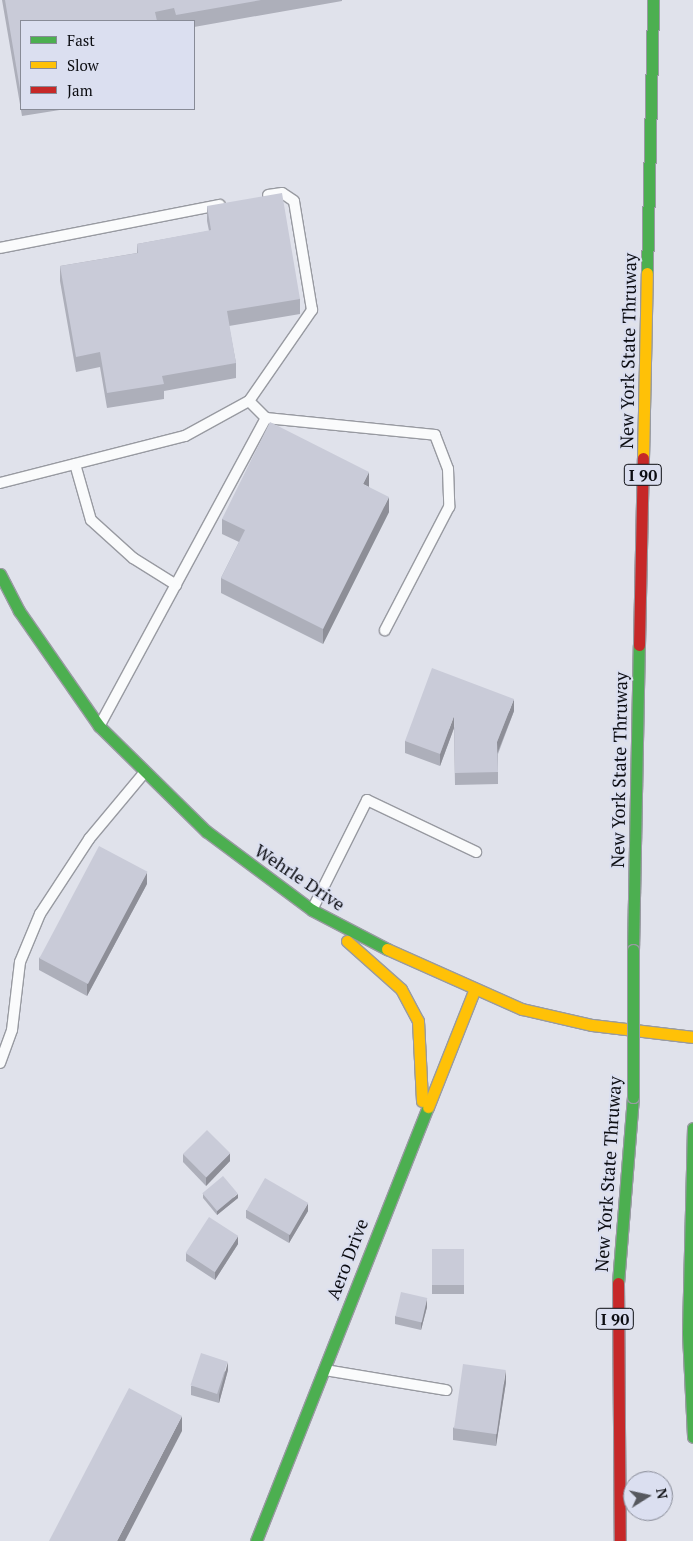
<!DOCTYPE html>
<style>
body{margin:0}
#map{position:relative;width:693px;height:1541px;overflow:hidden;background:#e0e2eb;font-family:"PT Serif",serif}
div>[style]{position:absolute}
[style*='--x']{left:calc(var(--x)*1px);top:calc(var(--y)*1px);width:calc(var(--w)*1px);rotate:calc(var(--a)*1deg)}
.roads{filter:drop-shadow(1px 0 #989aa1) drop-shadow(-1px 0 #989aa1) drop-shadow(0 1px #989aa1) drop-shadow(0 -1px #989aa1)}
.lane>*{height:10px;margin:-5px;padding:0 5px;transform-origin:5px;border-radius:5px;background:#fafbfc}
.fast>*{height:11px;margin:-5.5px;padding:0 5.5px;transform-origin:5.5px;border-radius:5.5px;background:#4caf50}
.slow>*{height:11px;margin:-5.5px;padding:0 5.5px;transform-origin:5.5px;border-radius:5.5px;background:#ffc107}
.jam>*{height:11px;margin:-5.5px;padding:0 5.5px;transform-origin:5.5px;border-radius:5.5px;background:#c62828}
.bridges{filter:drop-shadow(1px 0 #989aa1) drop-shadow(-1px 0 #989aa1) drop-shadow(0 1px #989aa1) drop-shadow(0 -1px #989aa1)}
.fast-bridge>*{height:11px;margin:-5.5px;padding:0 5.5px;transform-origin:5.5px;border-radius:5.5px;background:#4caf50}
.wall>*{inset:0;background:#adafba;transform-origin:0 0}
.shaded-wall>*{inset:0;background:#8d8e97}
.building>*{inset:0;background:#c9cbd8;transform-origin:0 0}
span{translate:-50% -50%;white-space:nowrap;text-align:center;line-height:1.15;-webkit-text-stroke:4px #dbdff0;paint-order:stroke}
.shield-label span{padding:1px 4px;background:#dbdff0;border:1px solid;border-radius:4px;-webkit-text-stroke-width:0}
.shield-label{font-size:16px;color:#0c0d12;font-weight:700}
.street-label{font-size:18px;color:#0c0d12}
.legend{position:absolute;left:20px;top:20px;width:175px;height:90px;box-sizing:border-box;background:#dbdff0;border:1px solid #888b97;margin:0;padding:6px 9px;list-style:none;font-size:15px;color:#0c0d12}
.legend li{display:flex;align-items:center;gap:10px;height:25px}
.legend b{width:25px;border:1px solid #888b97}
.north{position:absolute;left:623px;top:1471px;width:50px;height:50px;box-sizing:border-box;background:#dbdff0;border:1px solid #888b97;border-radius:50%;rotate:80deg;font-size:14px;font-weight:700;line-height:20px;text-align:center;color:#0c0d12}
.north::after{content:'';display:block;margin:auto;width:18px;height:22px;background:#56585e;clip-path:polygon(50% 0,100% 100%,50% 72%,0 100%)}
</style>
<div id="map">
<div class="roads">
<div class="lane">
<i style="--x:0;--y:248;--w:224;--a:-11.1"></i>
<i style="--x:249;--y:401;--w:24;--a:45"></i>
<i style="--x:75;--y:464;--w:58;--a:74.1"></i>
<i style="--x:91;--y:520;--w:57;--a:42.1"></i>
<i style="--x:133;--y:558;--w:51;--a:32.1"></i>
<i style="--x:0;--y:483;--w:191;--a:-14.3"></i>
<i style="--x:185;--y:436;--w:73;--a:-28.7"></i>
<i style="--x:249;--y:401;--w:111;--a:-55.3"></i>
<i style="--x:312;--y:310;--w:110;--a:-99.4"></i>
<i style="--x:294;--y:201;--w:14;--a:-146"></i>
<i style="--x:282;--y:193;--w:14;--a:172"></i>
<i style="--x:101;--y:723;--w:347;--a:-61.6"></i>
<i style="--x:266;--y:418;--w:170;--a:5.7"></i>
<i style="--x:435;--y:435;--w:36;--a:69"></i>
<i style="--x:448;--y:469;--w:38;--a:88"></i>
<i style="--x:449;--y:507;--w:139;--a:117.5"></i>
<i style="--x:312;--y:910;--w:123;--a:-63.4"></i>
<i style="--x:367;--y:800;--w:121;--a:25.5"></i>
<i style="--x:0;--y:1063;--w:35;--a:-70"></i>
<i style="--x:12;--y:1030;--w:68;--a:-83.3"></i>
<i style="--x:20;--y:962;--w:52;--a:-67.4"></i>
<i style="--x:40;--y:914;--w:90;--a:-56.8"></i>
<i style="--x:89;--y:839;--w:86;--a:-50.2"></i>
<i style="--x:325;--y:1370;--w:123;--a:9.4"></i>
</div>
<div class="fast">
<i style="--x:647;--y:273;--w:273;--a:-88.7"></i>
<i style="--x:0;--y:574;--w:42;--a:62.8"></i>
<i style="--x:19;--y:611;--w:140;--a:55.2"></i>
<i style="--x:99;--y:726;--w:150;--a:44.5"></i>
<i style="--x:206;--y:831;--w:132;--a:36.7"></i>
<i style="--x:312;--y:910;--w:85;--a:27.5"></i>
<i style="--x:633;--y:950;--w:305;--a:-88.9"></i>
<i style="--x:693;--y:1128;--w:205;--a:91.4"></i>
<i style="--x:688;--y:1333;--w:104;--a:87.2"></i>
<i style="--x:618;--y:1283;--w:187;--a:-85.4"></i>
<i style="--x:256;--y:1541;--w:467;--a:-68.4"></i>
</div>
<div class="slow">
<i style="--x:643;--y:458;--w:185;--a:-88.8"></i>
<i style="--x:347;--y:941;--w:72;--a:41.6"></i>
<i style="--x:401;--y:989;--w:36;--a:62"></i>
<i style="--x:418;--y:1021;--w:80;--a:87.1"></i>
<i style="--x:387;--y:949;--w:148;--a:24"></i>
<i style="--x:522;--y:1009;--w:72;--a:12.9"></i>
<i style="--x:592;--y:1025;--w:102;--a:6.8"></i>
<i style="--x:428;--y:1107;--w:125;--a:-68.4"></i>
</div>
<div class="jam">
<i style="--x:639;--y:645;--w:187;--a:-88.8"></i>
<i style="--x:618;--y:1283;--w:258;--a:89.6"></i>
</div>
</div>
<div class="bridges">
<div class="fast-bridge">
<i style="--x:633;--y:950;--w:147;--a:90"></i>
</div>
</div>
<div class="wall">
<i style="clip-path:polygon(2px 0,342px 0,342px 1px,194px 27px,194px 21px,21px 21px,21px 109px,66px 109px,22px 116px)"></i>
<i style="clip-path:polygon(207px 206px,300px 299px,300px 314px,229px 326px,236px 363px,236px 378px,164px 391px,164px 399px,107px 408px,100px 367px,76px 372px,60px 281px,60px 266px,137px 253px,137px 244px,209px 231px,207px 221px)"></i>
<i style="clip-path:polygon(369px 487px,389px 512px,323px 644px,221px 593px,221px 578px,239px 542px,222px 534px,222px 519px)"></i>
<i style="clip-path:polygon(514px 711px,498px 754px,498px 784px,455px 785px,454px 728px,440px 766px,405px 753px,405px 741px)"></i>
<i style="clip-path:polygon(147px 884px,87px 996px,39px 970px,39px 958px)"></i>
<i style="clip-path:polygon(183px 1154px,230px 1161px,206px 1186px,183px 1162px)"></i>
<i style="clip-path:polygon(203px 1194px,238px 1198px,217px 1215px,203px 1198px)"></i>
<i style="clip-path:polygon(246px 1210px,308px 1211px,289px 1243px,246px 1218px)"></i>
<i style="clip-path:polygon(238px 1244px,215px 1280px,186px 1261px,186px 1253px)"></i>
<i style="left:432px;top:1249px;width:32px;height:45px"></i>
<i style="clip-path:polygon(427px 1307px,421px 1330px,395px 1324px,395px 1316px)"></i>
<i style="clip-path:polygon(228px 1370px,219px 1403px,191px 1395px,191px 1386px)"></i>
<i style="clip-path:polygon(506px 1382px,496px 1446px,453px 1440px,453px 1428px)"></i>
</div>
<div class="shaded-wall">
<i style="clip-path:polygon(369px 472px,369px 487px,363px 484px)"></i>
<i style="clip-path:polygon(389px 497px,389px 512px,323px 644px,323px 629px)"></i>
<i style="clip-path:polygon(514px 699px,514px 711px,497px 754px,497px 742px)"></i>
<i style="clip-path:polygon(454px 716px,454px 728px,440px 766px,440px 754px)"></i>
<i style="clip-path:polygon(147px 872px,147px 884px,87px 996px,87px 984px)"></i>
<i style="clip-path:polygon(230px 1153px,230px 1161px,206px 1186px,206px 1177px)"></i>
<i style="clip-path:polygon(238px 1194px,238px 1198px,217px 1215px,217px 1211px)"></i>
<i style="clip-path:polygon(308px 1203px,308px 1211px,289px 1243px,289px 1235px)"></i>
<i style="clip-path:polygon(238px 1236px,238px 1244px,215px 1280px,215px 1271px)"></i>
<i style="clip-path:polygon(427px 1298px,427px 1307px,421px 1330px,421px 1322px)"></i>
<i style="clip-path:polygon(228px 1362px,228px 1370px,219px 1403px,219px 1395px)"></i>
<i style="clip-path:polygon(506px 1370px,506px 1382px,496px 1446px,496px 1434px)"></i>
<i style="clip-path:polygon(182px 1416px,182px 1431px,125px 1541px,117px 1541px)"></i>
</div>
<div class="building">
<i style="clip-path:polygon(5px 0,261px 0,176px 15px,174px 8px,155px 12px,157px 21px,21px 21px,21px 95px)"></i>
<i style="clip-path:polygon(282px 193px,300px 299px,227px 311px,236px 363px,162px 376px,164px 384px,107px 393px,100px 352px,76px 357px,60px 266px,138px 253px,137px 244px,211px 230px,207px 206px)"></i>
<i style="clip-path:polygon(270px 422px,369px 472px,363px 484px,389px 497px,323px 629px,221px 578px,245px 530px,222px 519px)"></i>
<i style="clip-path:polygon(432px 668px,514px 699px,497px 742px,498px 772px,455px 773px,454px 716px,440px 754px,405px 741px)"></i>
<i style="left:99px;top:846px;width:55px;height:127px;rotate:28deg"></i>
<i style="left:207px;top:1130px;width:33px;height:34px;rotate:45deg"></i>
<i style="left:223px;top:1176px;width:23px;height:27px;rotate:50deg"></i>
<i style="left:265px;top:1178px;width:50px;height:37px;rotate:30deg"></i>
<i style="left:209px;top:1217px;width:35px;height:43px;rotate:33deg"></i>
<i style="left:432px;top:1249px;width:32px;height:36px"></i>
<i style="left:401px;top:1292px;width:27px;height:25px;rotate:13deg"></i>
<i style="left:201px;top:1353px;width:28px;height:34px;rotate:18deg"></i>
<i style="left:463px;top:1364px;width:43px;height:65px;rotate:8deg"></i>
<i style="clip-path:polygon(129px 1388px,182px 1416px,117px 1541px,49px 1541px)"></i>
</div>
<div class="shield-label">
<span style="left:643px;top:475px">I 90</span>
<span style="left:615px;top:1319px">I 90</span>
</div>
<div class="street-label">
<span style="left:628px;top:351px;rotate:-89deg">New York State Thruway</span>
<span style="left:619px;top:770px;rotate:-89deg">New York State Thruway</span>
<span style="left:300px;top:877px;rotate:34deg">Wehrle Drive</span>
<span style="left:608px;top:1174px;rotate:-86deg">New York State Thruway</span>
<span style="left:347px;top:1259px;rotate:-69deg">Aero Drive</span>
</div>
<ul class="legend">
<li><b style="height:6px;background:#4caf50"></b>Fast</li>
<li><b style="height:6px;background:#ffc107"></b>Slow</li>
<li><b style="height:6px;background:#c62828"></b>Jam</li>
</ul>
<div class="north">N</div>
</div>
